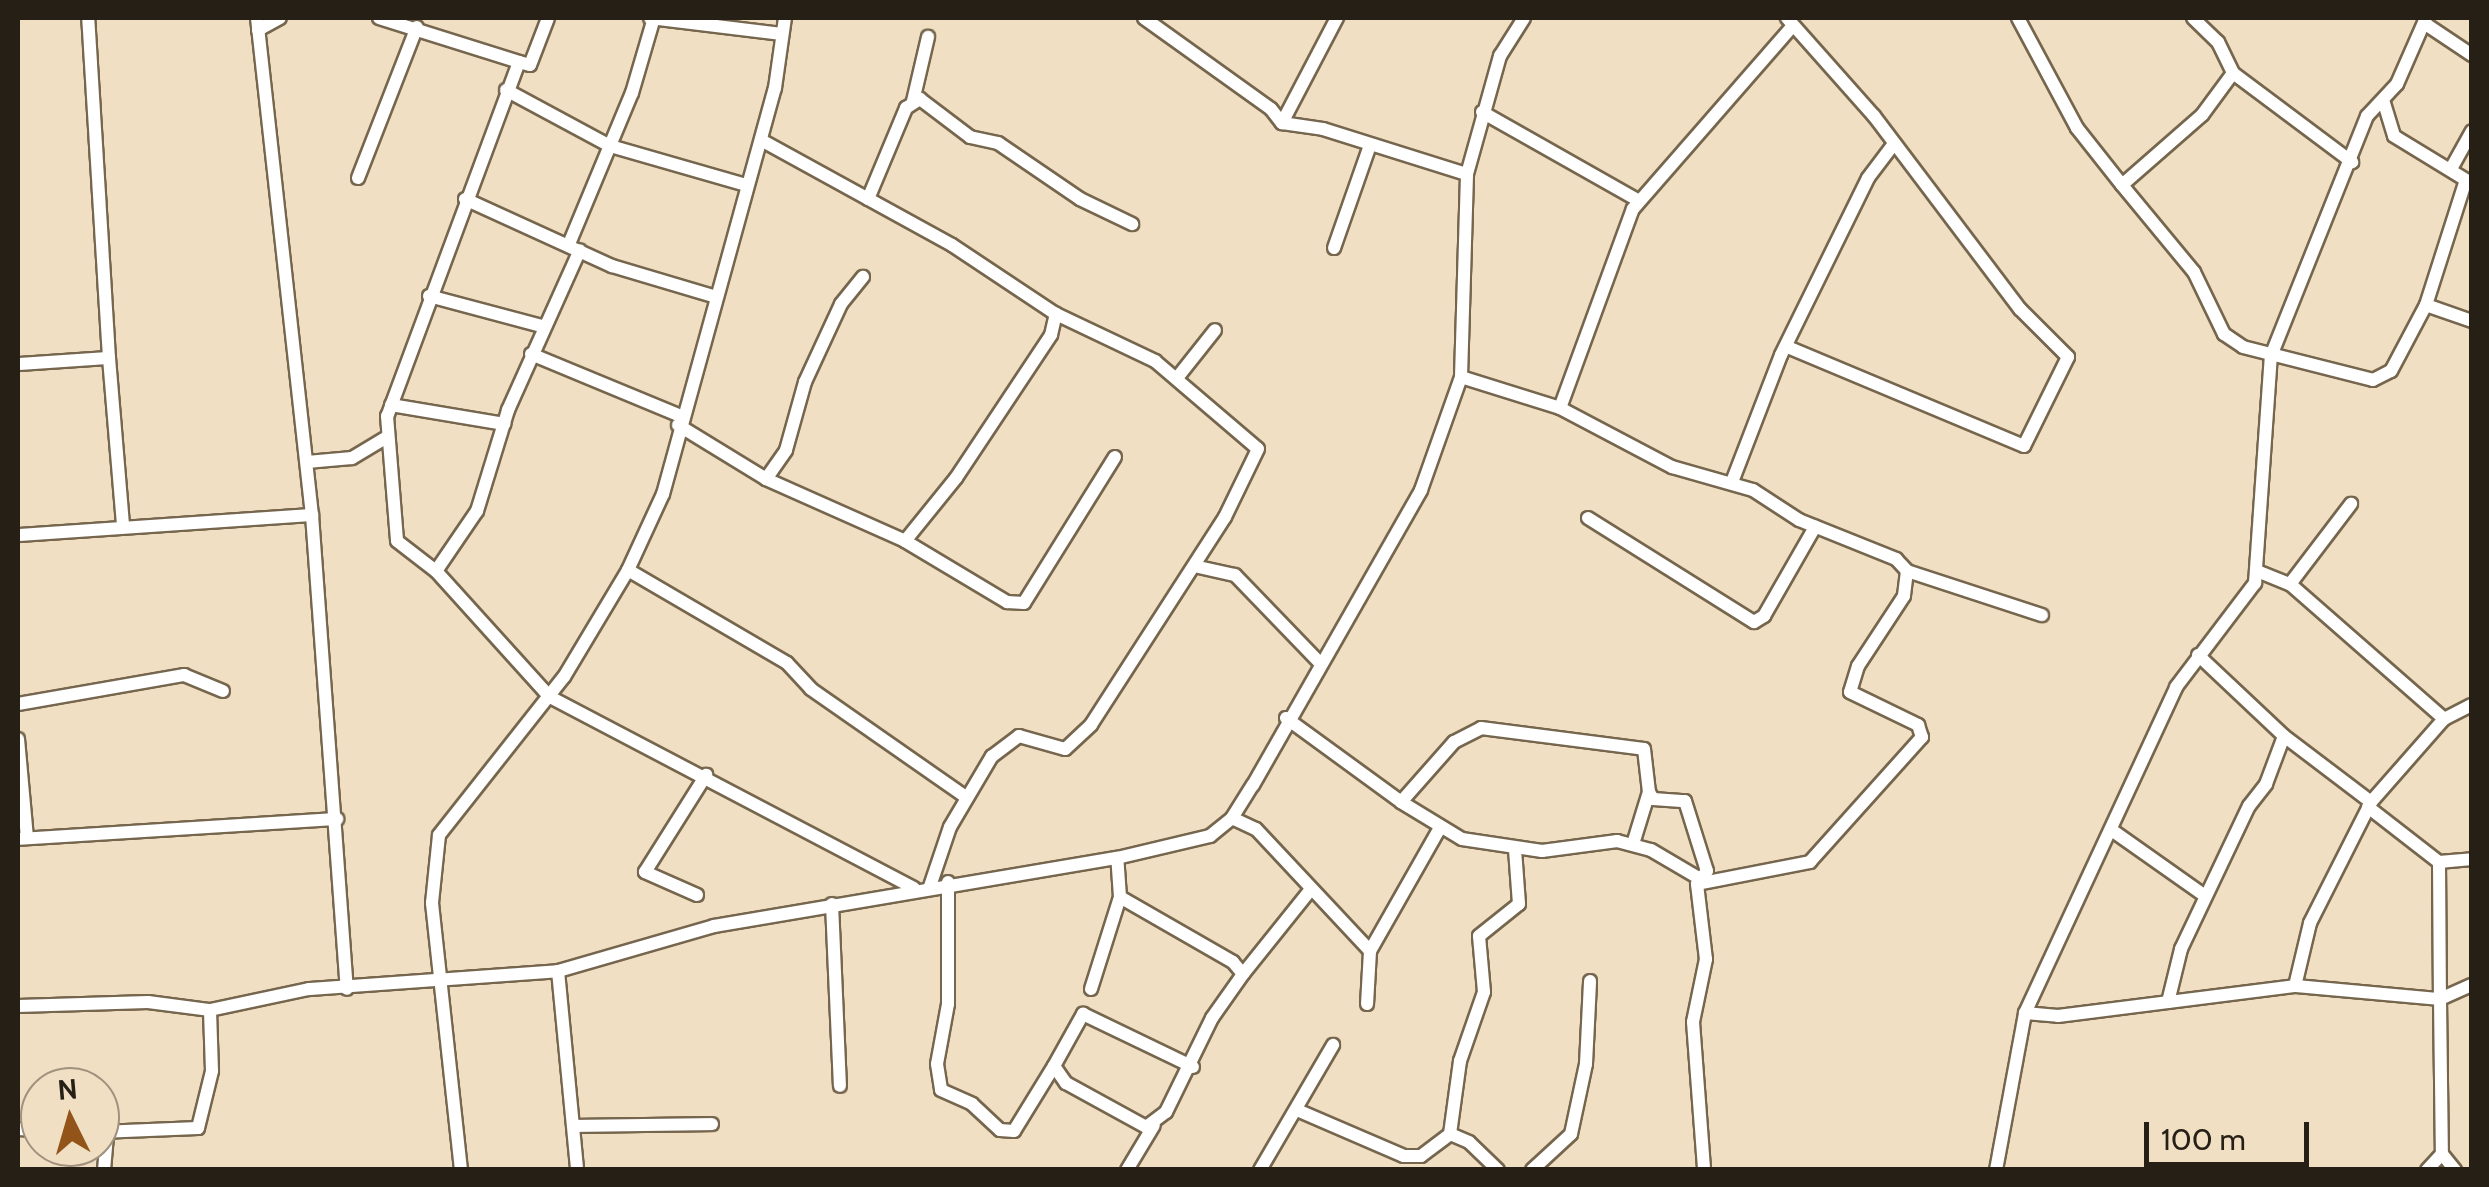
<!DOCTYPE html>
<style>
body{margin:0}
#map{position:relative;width:2489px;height:1187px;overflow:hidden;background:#f1dfc4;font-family:Cabin,sans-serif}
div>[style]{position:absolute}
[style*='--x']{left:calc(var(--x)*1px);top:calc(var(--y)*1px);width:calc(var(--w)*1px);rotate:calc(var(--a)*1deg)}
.roads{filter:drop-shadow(2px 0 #75664d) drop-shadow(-2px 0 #75664d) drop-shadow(0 2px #75664d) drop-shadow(0 -2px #75664d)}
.street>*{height:12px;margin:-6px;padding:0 6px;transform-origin:6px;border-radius:6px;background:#fff}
span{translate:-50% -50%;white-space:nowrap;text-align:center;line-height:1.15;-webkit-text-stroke:9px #f1dfc4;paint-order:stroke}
.frame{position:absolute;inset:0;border:20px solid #261f15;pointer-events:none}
.north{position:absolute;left:20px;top:1067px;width:100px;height:100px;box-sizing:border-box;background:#f1dfc4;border:2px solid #a0927e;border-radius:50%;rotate:355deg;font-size:28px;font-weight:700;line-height:40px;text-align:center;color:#261f15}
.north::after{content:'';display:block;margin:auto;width:35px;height:45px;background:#925418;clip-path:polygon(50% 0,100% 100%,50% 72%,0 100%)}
.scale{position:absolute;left:2144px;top:1122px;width:165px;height:45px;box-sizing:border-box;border:5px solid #261f15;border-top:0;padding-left:12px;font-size:30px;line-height:35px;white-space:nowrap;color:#261f15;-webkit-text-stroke:8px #f1dfc4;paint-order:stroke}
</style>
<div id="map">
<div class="roads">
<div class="street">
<i style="--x:257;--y:18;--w:500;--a:83.69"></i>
<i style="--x:312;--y:515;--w:475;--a:85.8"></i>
<i style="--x:379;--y:18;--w:147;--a:17.4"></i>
<i style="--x:519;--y:62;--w:378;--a:110.4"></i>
<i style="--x:387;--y:416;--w:125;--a:85.4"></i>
<i style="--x:397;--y:541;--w:49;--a:37.6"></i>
<i style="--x:436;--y:571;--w:170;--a:47.9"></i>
<i style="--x:550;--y:697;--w:411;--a:27.7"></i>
<i style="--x:650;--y:18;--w:133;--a:6.9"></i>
<i style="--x:1144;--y:18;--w:156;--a:35.6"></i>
<i style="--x:1271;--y:109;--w:18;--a:52"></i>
<i style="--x:1282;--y:123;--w:41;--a:8.3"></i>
<i style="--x:1323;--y:129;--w:151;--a:17.4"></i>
<i style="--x:1787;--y:18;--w:131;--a:48.4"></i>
<i style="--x:1874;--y:116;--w:242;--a:52.9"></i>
<i style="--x:2020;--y:309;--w:68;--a:45"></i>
<i style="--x:2068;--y:357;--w:99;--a:116.3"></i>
<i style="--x:2024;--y:446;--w:257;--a:-157.3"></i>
<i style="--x:2018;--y:18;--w:125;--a:61.8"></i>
<i style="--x:2077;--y:128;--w:73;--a:51.7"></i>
<i style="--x:2193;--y:18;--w:35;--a:44"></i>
<i style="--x:2218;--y:42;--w:34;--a:64"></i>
<i style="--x:2233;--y:73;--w:52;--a:126.4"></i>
<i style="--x:2202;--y:115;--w:106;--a:138.8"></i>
<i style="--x:2122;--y:185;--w:113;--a:50.4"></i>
<i style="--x:2194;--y:272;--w:69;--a:64.2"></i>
<i style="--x:2224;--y:334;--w:23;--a:34"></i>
<i style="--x:2243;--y:347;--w:134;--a:14.2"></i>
<i style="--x:2373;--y:380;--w:20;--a:-27"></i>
<i style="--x:2391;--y:371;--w:75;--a:-62.1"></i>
<i style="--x:2426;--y:305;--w:131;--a:-72.3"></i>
<i style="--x:2424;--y:23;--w:58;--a:33.7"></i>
<i style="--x:258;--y:30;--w:25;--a:-29"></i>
<i style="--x:519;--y:62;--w:11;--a:15"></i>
<i style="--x:530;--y:65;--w:50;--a:-69"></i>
<i style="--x:2233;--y:73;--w:149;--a:36.8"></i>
<i style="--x:506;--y:90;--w:118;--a:28.3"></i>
<i style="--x:610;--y:146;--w:141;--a:16"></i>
<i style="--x:913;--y:101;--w:66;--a:-76.8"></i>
<i style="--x:2384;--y:103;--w:34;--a:73"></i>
<i style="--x:2394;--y:136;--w:90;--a:31.4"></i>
<i style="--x:1482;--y:112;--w:180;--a:29.5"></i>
<i style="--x:1282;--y:123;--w:119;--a:-62.4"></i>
<i style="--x:761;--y:140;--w:218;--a:28.8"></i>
<i style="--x:952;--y:245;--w:125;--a:33.6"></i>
<i style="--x:1056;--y:314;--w:110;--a:25.4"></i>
<i style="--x:1155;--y:361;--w:135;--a:40.5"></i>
<i style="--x:1258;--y:449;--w:76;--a:115.9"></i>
<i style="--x:1225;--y:517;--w:247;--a:122.8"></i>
<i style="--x:1091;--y:725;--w:35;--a:137"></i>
<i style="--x:1065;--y:749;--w:48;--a:-164.2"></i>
<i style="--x:1019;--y:736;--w:34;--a:143"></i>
<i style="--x:992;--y:756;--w:82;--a:120.6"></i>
<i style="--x:950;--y:827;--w:65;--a:108.7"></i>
<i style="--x:2452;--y:167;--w:41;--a:-60.9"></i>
<i style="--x:358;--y:178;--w:162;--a:-68.7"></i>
<i style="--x:465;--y:199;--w:162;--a:24.5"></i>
<i style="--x:612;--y:266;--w:109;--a:16.6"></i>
<i style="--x:868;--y:199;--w:99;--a:-67.3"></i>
<i style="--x:906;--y:108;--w:17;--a:-33"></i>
<i style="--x:920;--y:99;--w:63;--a:37.2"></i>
<i style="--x:970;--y:137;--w:29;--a:12"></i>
<i style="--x:998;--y:143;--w:99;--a:34.3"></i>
<i style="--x:1080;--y:199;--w:58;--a:25.7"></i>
<i style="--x:569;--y:244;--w:164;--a:-67.4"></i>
<i style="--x:632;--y:93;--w:78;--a:-73.7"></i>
<i style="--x:1334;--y:248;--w:109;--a:-70.7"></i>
<i style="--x:429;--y:296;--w:117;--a:14.9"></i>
<i style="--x:2426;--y:305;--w:49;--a:19.2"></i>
<i style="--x:531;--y:354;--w:165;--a:22.5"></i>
<i style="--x:109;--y:358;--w:166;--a:85.2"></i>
<i style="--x:18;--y:364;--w:91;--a:-3.8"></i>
<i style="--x:109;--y:358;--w:341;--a:-93.5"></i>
<i style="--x:1461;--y:377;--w:104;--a:17.4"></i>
<i style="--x:1560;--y:408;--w:127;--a:27.8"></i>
<i style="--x:1672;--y:467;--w:84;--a:15.9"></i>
<i style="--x:1753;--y:490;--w:55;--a:33.1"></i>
<i style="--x:1799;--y:520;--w:105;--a:21.9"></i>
<i style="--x:1896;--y:559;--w:16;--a:47"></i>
<i style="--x:1907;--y:571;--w:25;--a:97"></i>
<i style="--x:1904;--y:596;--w:84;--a:123.3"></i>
<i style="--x:1858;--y:666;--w:27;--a:107"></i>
<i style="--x:1850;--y:692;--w:76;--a:25.9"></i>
<i style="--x:1918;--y:725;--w:13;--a:72"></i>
<i style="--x:1922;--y:737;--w:168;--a:131.9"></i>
<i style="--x:1810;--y:862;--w:115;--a:169"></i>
<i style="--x:1177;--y:378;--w:61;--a:-51.6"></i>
<i style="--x:391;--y:405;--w:115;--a:9.5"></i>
<i style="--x:1560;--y:408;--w:212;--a:-69.9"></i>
<i style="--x:1633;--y:209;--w:242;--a:-48.9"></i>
<i style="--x:678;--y:425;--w:103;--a:31.5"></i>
<i style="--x:766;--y:479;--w:152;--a:24"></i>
<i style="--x:905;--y:541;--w:119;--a:30.9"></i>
<i style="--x:1007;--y:602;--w:17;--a:3"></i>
<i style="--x:1024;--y:603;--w:172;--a:-58.1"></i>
<i style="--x:307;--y:462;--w:45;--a:-5.1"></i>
<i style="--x:352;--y:458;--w:39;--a:-31"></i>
<i style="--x:766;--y:479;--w:35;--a:-55"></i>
<i style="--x:786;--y:450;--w:71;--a:-74.4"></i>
<i style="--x:805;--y:382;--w:86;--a:-65.2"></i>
<i style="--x:841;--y:304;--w:35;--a:-51"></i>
<i style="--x:1732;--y:482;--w:136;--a:-68.9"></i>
<i style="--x:1781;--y:355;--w:197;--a:-63.8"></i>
<i style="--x:1868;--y:178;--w:41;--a:-52.9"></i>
<i style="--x:1588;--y:518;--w:196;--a:32.1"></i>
<i style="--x:1754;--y:622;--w:12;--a:-31"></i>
<i style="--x:1764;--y:616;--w:103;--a:-60.2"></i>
<i style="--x:18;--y:535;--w:295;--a:-3.9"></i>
<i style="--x:905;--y:541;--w:81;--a:-51"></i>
<i style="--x:956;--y:478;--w:172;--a:-56.4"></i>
<i style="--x:1051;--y:335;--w:22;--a:-77"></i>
<i style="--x:1194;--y:566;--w:42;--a:12.4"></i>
<i style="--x:1235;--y:575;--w:122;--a:46"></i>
<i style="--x:628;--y:570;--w:184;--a:30.3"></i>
<i style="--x:787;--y:663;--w:35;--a:47"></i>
<i style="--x:811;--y:689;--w:190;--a:34.9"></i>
<i style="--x:436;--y:571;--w:73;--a:-55.7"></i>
<i style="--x:477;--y:511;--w:106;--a:-72.9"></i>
<i style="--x:508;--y:410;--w:175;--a:-65.8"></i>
<i style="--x:1907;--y:571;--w:142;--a:18.1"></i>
<i style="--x:2257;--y:571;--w:35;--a:22"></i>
<i style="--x:2290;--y:584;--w:205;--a:41.2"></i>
<i style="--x:2444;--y:719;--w:31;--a:-27"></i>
<i style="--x:2290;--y:584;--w:101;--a:-52.7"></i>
<i style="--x:2198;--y:655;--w:118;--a:43.3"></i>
<i style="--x:2284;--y:736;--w:109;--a:37.2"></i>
<i style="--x:18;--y:704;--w:169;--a:-9.9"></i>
<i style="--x:184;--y:675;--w:42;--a:22.3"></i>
<i style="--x:1286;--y:718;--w:142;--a:36.1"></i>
<i style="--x:1401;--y:802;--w:80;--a:-48.5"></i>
<i style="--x:1454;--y:742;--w:30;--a:-27"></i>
<i style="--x:1481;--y:728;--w:164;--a:7.3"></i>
<i style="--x:1644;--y:749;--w:43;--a:83.4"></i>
<i style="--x:1649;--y:792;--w:8;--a:60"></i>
<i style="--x:1653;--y:799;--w:32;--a:4"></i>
<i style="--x:1685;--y:801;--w:73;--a:72.6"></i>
<i style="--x:1707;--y:871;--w:16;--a:128"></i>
<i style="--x:1697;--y:884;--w:76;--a:83.2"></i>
<i style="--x:1706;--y:959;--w:64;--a:101.7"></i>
<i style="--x:1693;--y:1022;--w:148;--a:85.7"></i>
<i style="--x:18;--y:739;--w:99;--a:84.8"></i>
<i style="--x:1401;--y:802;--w:71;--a:31.2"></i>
<i style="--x:1462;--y:839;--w:81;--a:8.5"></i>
<i style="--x:1542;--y:851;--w:76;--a:-7.6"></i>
<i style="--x:1617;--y:841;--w:35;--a:15"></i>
<i style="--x:1651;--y:850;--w:59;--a:30.5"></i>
<i style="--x:2368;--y:807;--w:90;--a:37.8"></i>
<i style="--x:2439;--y:862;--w:137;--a:89.6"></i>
<i style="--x:2440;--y:999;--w:35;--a:-24"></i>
<i style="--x:1232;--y:818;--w:26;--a:25"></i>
<i style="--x:1256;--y:829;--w:167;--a:46.9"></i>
<i style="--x:1370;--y:951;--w:53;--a:93.2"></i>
<i style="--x:2113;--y:831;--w:113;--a:35.2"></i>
<i style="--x:18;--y:839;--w:320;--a:-3.6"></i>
<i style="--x:1633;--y:844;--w:54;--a:-72.9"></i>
<i style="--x:2439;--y:862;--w:33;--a:-5"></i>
<i style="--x:948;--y:882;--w:122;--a:90"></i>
<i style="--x:948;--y:1004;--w:61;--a:100.4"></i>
<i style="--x:937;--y:1064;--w:26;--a:81"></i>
<i style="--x:941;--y:1090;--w:34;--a:24"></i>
<i style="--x:972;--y:1104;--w:38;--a:43"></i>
<i style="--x:1000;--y:1130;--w:14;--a:4"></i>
<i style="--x:1014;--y:1131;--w:76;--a:-58.4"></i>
<i style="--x:1054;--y:1066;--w:21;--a:55"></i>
<i style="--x:1066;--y:1083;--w:91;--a:28.8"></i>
<i style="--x:1146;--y:1127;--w:25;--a:-37"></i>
<i style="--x:1166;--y:1112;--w:105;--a:-63.9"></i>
<i style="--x:1212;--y:1018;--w:54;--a:-54.8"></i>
<i style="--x:1243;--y:974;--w:16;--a:-130"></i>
<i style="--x:1233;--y:962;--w:130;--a:-150.1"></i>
<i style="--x:1120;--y:897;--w:39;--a:-94"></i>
<i style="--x:697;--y:895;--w:57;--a:-156.1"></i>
<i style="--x:645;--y:872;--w:115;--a:-57.8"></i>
<i style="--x:832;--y:904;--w:182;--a:87.5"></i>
<i style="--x:1370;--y:951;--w:142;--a:-60.4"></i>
<i style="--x:558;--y:971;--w:200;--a:84.5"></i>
<i style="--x:1243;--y:974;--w:109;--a:-51.3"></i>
<i style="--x:2295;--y:986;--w:65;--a:-76.6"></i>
<i style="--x:2310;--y:923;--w:136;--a:-63.2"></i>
<i style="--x:2371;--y:802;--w:111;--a:-48.7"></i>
<i style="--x:1091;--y:989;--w:96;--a:-72.5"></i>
<i style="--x:2168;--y:1002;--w:55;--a:-76.2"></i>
<i style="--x:2181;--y:949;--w:158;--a:-64.6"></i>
<i style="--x:2249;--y:806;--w:28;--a:-52"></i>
<i style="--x:2266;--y:784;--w:51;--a:-69.4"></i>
<i style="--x:18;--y:1006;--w:130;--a:-1.8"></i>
<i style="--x:148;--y:1002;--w:63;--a:7.4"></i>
<i style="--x:210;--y:1010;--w:101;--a:-12"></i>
<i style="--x:309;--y:989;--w:250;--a:-4.1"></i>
<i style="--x:558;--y:971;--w:162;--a:-16.1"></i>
<i style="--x:714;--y:926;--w:409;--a:-9.6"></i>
<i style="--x:1117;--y:858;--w:96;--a:-13.3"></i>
<i style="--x:1210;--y:836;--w:28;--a:-39"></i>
<i style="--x:1232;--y:818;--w:39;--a:-58"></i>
<i style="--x:1253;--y:785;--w:339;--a:-60.3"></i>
<i style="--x:1421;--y:490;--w:120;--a:-70.5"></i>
<i style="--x:1461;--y:377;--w:203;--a:-88.3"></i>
<i style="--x:1467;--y:174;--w:123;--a:-74.4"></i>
<i style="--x:1500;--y:56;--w:45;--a:-57.7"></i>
<i style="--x:2025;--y:1013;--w:33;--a:5"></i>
<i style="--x:2058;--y:1016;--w:240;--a:-7.2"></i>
<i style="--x:2296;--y:986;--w:145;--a:5.2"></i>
<i style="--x:2440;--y:999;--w:155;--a:89.3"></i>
<i style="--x:2442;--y:1154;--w:21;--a:51"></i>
<i style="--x:1054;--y:1066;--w:60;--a:-60.9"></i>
<i style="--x:1083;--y:1014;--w:122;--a:25.7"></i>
<i style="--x:1297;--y:1110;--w:116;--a:23.3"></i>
<i style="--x:1404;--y:1156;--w:17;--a:0"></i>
<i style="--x:1421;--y:1156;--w:36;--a:-37"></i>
<i style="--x:577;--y:1126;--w:135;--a:-0.8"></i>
<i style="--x:18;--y:1129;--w:22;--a:3"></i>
<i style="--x:100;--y:1132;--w:98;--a:-2.3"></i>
<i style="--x:198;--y:1128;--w:59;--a:-76.2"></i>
<i style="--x:212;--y:1071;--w:61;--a:-91.9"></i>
<i style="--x:104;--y:1170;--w:38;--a:-85"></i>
<i style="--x:461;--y:1170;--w:269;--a:-96.2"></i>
<i style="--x:432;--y:903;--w:68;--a:-84.1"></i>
<i style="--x:439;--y:835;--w:201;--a:-51.7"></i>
<i style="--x:564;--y:677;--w:125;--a:-59.1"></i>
<i style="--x:628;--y:570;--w:84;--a:-65.3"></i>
<i style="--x:663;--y:494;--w:421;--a:-74.6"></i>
<i style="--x:775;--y:88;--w:71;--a:-81.9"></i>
<i style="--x:1127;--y:1170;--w:52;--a:-59"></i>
<i style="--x:1260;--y:1170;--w:145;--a:-59.7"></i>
<i style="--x:1498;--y:1170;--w:40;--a:-136"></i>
<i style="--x:1469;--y:1142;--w:21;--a:-157"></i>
<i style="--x:1450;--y:1134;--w:74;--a:-82.2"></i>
<i style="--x:1460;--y:1061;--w:73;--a:-70.8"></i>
<i style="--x:1484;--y:992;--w:56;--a:-95.1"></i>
<i style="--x:1479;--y:936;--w:51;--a:-38.7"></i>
<i style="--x:1519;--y:904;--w:54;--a:-94.2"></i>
<i style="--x:1532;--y:1170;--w:53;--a:-42.7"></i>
<i style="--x:1571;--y:1134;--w:72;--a:-77.9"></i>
<i style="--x:1586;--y:1064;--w:83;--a:-87.2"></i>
<i style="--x:1996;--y:1170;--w:160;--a:-79.5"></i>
<i style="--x:2025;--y:1013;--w:359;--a:-65.1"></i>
<i style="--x:2176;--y:687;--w:131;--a:-52.8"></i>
<i style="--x:2255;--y:583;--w:228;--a:-86"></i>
<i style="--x:2271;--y:356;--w:258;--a:-68.2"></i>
<i style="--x:2367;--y:116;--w:44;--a:-46.8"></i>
<i style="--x:2397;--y:84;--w:72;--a:-66.3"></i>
<i style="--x:2427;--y:1170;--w:22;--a:-47"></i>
</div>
</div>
<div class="frame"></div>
<div class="north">N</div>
<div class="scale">100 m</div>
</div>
